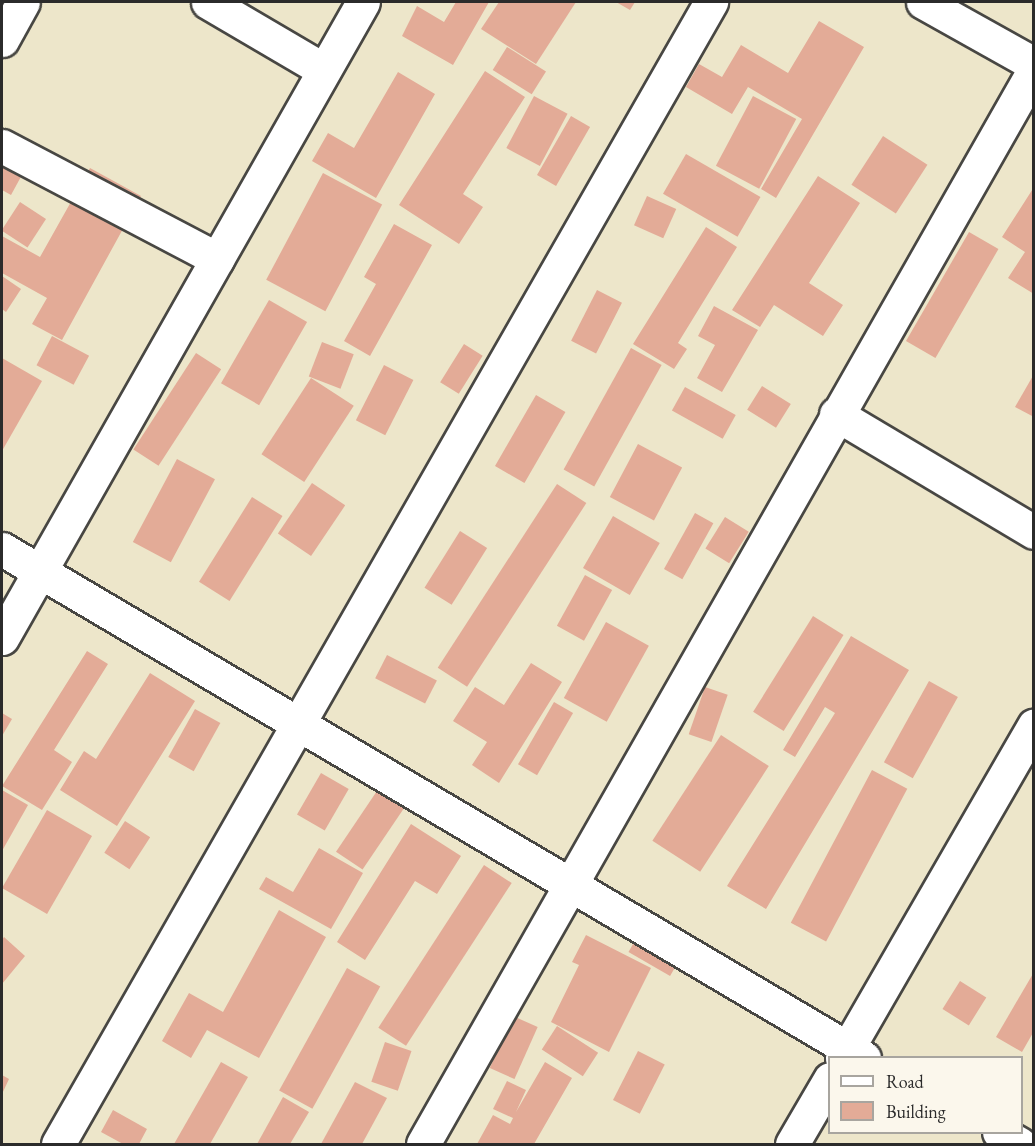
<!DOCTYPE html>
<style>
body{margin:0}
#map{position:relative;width:1035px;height:1146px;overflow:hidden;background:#ede6ca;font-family:"EB Garamond",serif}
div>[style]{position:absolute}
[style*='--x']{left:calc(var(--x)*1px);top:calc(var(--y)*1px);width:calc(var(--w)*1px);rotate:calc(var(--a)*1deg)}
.building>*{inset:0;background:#e3ab97;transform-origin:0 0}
.roads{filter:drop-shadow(2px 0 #484743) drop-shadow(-2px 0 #484743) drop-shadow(0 2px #484743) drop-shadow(0 -2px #484743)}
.minor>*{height:33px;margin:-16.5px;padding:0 16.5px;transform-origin:16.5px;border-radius:16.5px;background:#fff}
.tertiary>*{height:33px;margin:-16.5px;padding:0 16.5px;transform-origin:16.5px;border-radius:16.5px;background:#fff}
span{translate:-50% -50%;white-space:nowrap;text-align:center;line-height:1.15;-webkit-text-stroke:4.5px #fbf7ec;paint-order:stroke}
.frame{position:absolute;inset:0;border:3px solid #2b2b2b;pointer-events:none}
.legend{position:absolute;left:828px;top:1056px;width:195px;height:78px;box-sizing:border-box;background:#fbf7ec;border:2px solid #a8a59f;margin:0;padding:8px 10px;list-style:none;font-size:18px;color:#2b2b2b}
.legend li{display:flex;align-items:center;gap:12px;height:30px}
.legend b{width:30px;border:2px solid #a8a59f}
</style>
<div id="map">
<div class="building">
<i style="clip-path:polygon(456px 2px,489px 2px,453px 65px,402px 36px,417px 6px,444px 22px)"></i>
<i style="clip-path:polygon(499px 2px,576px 2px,536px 64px,481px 29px)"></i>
<i style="clip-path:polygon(616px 2px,635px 2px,630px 10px)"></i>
<i style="clip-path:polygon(819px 21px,864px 47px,776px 198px,761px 189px,802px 119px,748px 87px,732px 114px,686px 87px,699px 64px,722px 77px,741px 45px,788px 73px)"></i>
<i style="left:507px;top:47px;width:46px;height:27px;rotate:32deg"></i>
<i style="clip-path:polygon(485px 71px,525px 97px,463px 194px,483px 207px,459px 244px,399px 205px)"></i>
<i style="clip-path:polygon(398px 72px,435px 94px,376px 198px,312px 161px,328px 133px,354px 148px)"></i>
<i style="left:534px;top:96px;width:38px;height:59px;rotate:28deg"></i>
<i style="left:753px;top:96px;width:49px;height:79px;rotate:28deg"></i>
<i style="left:571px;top:116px;width:22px;height:68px;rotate:30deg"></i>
<i style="left:883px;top:136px;width:53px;height:58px;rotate:33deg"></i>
<i style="clip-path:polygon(2px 147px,29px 162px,11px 195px,2px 190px)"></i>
<i style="left:686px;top:154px;width:86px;height:46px;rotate:30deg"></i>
<i style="clip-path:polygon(90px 168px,141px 196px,62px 340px,32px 324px,47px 298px,2px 273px,2px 236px,40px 257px)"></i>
<i style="left:323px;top:173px;width:67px;height:121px;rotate:28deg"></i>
<i style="clip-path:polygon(818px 176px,860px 203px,809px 283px,843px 305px,823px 336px,774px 305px,760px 327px,732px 310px)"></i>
<i style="clip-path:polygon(1034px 187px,1034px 294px,1008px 278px,1025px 252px,1002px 237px)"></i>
<i style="left:647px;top:196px;width:32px;height:32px;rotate:24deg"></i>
<i style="left:20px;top:202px;width:31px;height:34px;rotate:33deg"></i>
<i style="clip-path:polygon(394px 224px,432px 245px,370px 356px,344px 341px,376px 284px,364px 277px)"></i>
<i style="clip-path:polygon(706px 227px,737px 247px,678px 343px,687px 349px,674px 369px,633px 344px)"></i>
<i style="left:969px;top:232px;width:34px;height:126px;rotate:30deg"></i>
<i style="clip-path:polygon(2px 276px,21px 289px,6px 312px,2px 309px)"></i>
<i style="left:597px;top:290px;width:28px;height:57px;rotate:27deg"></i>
<i style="left:269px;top:300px;width:44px;height:96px;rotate:30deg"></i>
<i style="clip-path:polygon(714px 306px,758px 330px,722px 392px,697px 378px,715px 345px,698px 336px)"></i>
<i style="left:52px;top:336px;width:42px;height:33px;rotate:28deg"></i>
<i style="left:322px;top:342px;width:34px;height:37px;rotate:21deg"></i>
<i style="left:464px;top:344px;width:22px;height:45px;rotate:32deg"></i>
<i style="left:631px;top:348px;width:35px;height:139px;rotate:29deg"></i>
<i style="left:196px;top:353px;width:30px;height:115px;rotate:33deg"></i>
<i style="clip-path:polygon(2px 358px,42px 381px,2px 451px)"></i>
<i style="left:384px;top:365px;width:33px;height:62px;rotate:27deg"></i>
<i style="clip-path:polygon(1034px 374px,1034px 417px,1015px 407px)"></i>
<i style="left:311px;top:378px;width:51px;height:91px;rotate:33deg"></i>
<i style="left:762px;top:386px;width:34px;height:28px;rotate:32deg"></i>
<i style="left:685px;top:387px;width:58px;height:27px;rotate:29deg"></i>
<i style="left:536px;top:395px;width:34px;height:82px;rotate:30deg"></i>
<i style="left:638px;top:444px;width:50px;height:60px;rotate:28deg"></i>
<i style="left:177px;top:459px;width:43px;height:94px;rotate:28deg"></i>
<i style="left:312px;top:483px;width:40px;height:61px;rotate:34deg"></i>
<i style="left:557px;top:484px;width:35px;height:219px;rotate:33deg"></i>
<i style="left:252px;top:497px;width:36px;height:100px;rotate:32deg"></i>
<i style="left:695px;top:513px;width:21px;height:64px;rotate:29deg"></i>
<i style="left:613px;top:516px;width:54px;height:60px;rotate:30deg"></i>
<i style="left:725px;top:517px;width:28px;height:37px;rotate:32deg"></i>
<i style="left:460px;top:531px;width:32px;height:67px;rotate:32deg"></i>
<i style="left:585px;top:575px;width:31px;height:58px;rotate:29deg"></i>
<i style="left:813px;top:616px;width:36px;height:113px;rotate:32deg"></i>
<i style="left:606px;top:622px;width:49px;height:87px;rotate:29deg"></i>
<i style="clip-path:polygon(851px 636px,909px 670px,766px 909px,727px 886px,835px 713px,825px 707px,795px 757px,783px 750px)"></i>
<i style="clip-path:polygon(87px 651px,108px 664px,54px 750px,72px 762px,42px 810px,2px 786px)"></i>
<i style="left:387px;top:655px;width:56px;height:26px;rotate:27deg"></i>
<i style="clip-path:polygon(531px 663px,562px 682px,499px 783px,472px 765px,487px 742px,453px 721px,475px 687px,504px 705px)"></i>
<i style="clip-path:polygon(150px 673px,195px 701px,117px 826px,60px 790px,84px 751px,96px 759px)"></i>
<i style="left:929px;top:681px;width:33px;height:93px;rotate:29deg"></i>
<i style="left:705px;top:687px;width:24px;height:50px;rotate:19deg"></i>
<i style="left:554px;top:702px;width:22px;height:72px;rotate:30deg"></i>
<i style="left:195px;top:709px;width:29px;height:55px;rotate:29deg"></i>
<i style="clip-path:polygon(2px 713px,12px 719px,2px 736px)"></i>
<i style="left:721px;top:735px;width:57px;height:126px;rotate:33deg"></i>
<i style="left:872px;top:770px;width:40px;height:173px;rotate:28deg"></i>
<i style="left:321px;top:773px;width:32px;height:48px;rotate:30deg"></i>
<i style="left:383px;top:782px;width:32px;height:84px;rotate:34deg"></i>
<i style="clip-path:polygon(2px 790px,28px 805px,2px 851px)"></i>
<i style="left:47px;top:810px;width:52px;height:90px;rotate:30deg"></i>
<i style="left:125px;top:821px;width:30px;height:38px;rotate:33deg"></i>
<i style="clip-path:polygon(411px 824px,461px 856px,437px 894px,415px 881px,365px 960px,337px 942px)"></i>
<i style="clip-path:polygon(319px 848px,363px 873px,331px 929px,259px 889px,266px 877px,293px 892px)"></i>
<i style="left:484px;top:865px;width:33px;height:194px;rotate:33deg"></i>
<i style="clip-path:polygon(279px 910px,326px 937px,259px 1058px,207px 1030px,191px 1058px,162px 1041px,189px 993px,223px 1012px)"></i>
<i style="left:640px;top:932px;width:48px;height:23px;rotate:30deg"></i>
<i style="clip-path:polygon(586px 935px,651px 968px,609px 1052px,551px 1022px,579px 965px,572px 962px)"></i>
<i style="clip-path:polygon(4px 937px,25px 956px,2px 984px,2px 940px)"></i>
<i style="left:347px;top:968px;width:38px;height:140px;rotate:29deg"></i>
<i style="clip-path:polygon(1034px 972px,1034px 1031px,1022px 1052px,996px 1037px)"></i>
<i style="left:960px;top:981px;width:31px;height:33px;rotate:32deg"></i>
<i style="left:513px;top:1016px;width:27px;height:57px;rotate:24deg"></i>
<i style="left:557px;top:1026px;width:49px;height:28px;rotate:33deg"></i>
<i style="left:385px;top:1042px;width:28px;height:42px;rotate:19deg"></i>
<i style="left:638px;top:1051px;width:30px;height:55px;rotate:27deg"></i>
<i style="clip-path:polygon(221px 1062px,248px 1077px,210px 1144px,174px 1144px)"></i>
<i style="clip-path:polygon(545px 1062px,572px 1078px,534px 1144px,477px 1144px,493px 1115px,510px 1124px,513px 1118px,493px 1109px,507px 1081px,526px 1090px,516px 1112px)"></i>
<i style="clip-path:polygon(2px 1075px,9px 1079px,2px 1094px)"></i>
<i style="clip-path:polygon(355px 1082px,387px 1098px,362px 1144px,321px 1144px)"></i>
<i style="clip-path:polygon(283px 1097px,309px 1112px,290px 1144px,257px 1144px)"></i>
<i style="clip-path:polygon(113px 1110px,147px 1129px,139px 1144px,123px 1144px,101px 1132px)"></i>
</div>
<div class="roads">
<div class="minor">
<i style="--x:208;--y:2;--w:134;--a:30.4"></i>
<i style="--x:923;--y:2;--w:127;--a:29.2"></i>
<i style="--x:2;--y:40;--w:43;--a:-61.1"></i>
<i style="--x:2;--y:146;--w:243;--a:27.7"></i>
<i style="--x:836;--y:414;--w:230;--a:30.8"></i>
<i style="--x:2;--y:549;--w:1001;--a:30.56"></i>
<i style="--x:2;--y:638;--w:731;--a:-60.42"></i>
<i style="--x:999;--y:1132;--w:24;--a:30"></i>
<i style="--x:58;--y:1144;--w:1316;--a:-60.24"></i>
<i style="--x:423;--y:1144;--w:1236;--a:-60.36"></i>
</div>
<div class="tertiary">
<i style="--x:842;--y:1058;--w:384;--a:-60"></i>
<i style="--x:792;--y:1144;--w:75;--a:-59.7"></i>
</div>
</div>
<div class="frame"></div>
<ul class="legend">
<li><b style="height:8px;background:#fff"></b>Road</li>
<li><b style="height:16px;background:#e3ab97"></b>Building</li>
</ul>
</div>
